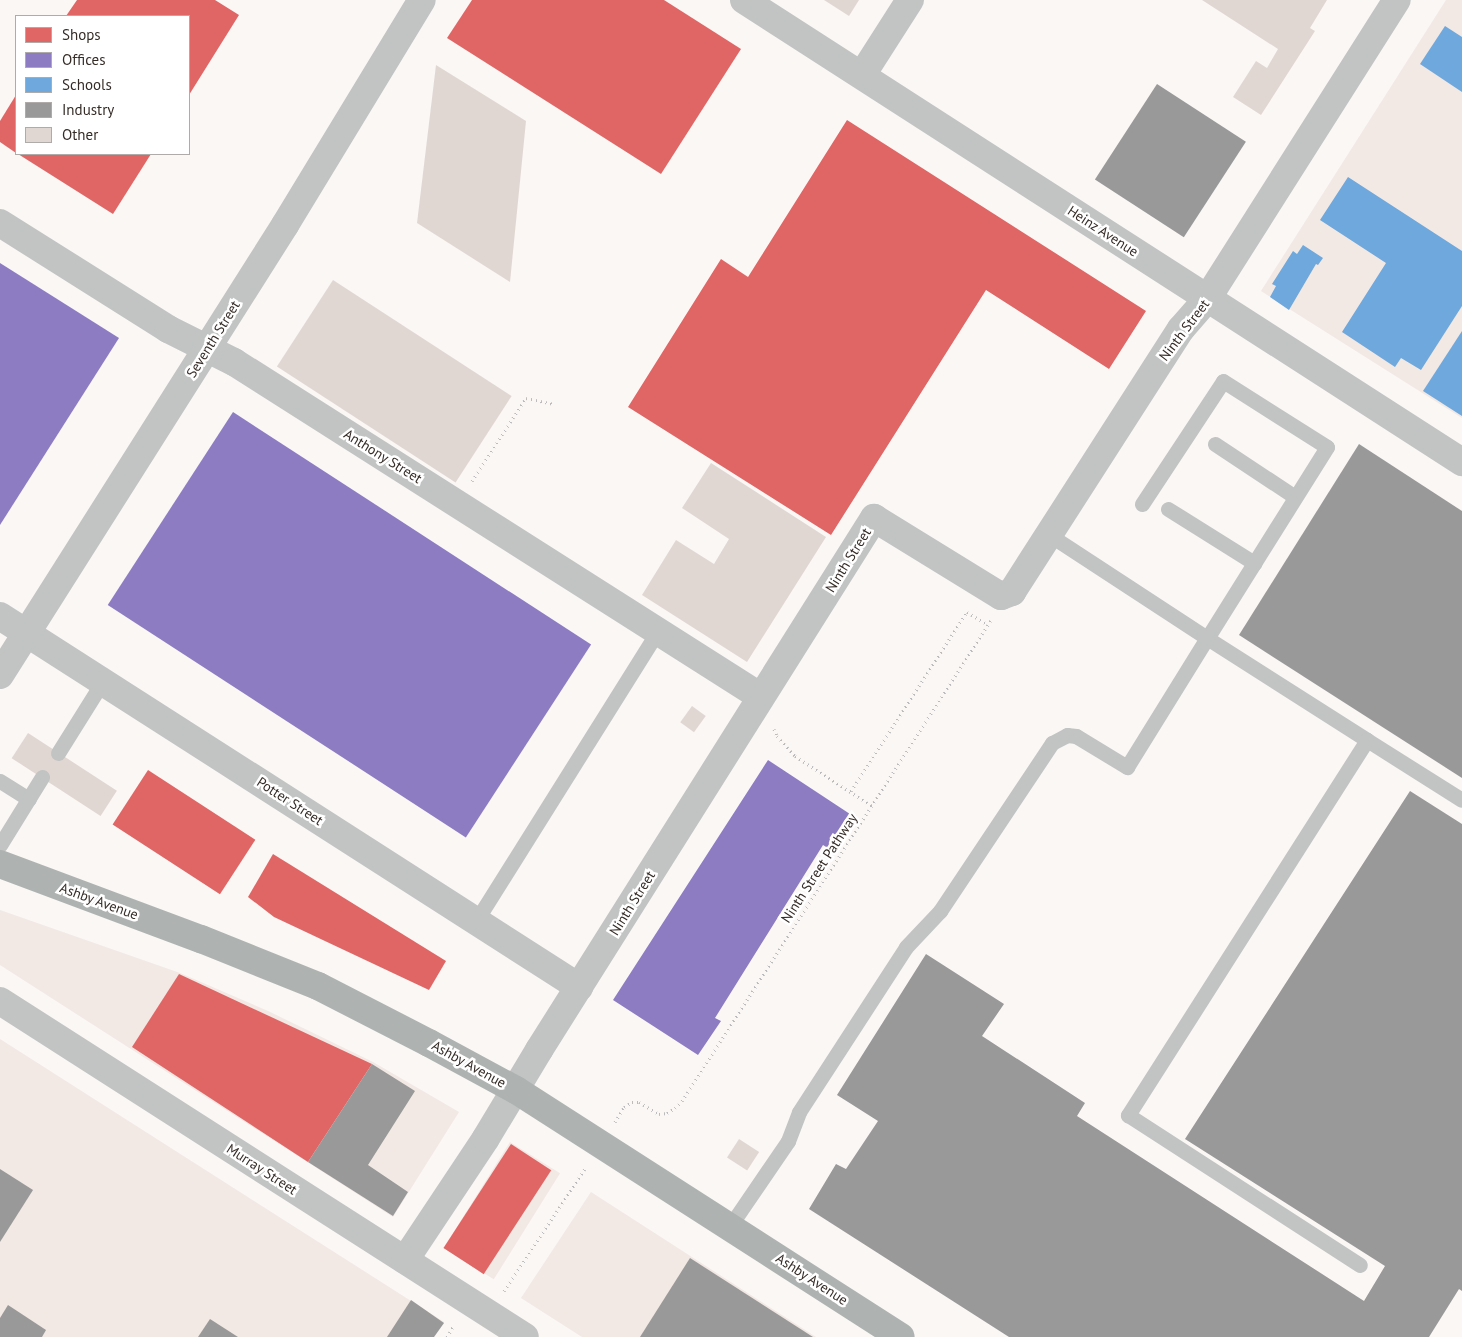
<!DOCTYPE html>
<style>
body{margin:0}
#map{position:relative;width:1462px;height:1337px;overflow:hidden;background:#faf7f5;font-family:"PT Sans",sans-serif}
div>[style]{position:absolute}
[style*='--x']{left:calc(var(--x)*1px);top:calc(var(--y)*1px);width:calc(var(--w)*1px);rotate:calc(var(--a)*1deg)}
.built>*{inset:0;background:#f2e8e4;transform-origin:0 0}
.shops>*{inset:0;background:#e06666;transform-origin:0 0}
.offices>*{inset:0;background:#8e7cc3;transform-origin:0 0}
.schools>*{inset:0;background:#6fa8dc}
.industry>*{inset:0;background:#999;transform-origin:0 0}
.building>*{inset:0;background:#e1d7d2;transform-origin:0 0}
.path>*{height:3px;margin-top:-1.5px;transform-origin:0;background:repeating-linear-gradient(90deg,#bbbcbb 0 1px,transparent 0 5px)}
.service>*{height:15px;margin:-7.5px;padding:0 7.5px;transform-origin:7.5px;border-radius:7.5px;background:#c1c4c3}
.minor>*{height:28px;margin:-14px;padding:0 14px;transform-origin:14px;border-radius:14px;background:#c1c4c3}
.tertiary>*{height:28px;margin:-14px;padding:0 14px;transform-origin:14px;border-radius:14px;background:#c1c4c3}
.primary>*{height:28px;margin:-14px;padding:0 14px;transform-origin:14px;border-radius:14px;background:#aeb3b1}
span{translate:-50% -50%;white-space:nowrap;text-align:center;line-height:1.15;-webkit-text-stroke:5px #fff;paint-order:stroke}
.street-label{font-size:14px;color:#362c27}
.legend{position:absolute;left:15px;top:15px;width:175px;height:140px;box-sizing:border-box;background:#fff;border:1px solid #afaba9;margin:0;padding:6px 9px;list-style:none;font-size:15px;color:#362c27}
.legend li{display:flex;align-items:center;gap:10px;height:25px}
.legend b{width:25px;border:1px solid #afaba9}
</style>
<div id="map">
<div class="built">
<i style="clip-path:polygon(1446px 0,1462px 0,1462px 418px,1261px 291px)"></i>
<i style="clip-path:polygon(0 910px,180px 973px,268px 1011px,373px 1062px,459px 1112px,393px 1217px,0 965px)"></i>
<i style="clip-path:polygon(0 1039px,444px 1322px,434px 1337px,0 1337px)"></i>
<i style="left:510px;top:1142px;width:59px;height:125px;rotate:32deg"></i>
<i style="clip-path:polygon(591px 1192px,816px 1337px,582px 1337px,521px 1298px)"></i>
</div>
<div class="shops">
<i style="clip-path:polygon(77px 0,215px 0,239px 15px,189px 95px,189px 16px,66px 16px)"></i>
<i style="clip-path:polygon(472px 0,664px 0,741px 49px,661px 174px,447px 38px)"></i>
<i style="clip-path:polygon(16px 95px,16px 153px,0 142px,0 121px)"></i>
<i style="clip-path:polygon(847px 120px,1146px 311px,1109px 369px,986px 290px,831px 535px,628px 407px,721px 259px,748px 277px)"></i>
<i style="clip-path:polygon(18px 154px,151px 154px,113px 214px)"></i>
<i style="left:148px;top:770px;width:128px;height:65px;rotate:33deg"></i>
<i style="clip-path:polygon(273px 854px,446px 961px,429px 990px,274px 917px,248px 897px)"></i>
<i style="clip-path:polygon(179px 974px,372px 1064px,308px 1162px,132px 1047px)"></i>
<i style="left:511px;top:1144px;width:48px;height:124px;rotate:33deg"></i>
</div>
<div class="offices">
<i style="clip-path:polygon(0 263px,119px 338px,0 525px)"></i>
<i style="left:233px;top:412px;width:427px;height:230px;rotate:33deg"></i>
<i style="clip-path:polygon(768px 760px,853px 816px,831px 850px,823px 845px,715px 1018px,721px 1021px,698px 1055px,613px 1000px)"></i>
</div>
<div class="schools">
<i style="clip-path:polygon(1445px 26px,1462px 37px,1462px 92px,1420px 64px)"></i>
<i style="clip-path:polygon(1348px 177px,1462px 251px,1462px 306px,1421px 370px,1401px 358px,1395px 367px,1342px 332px,1386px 263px,1320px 220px)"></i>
<i style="clip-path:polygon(1303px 245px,1323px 258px,1318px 265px,1316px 264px,1289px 310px,1270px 297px,1276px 286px,1272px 284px,1293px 251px,1297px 254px)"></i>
<i style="clip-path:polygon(1462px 331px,1462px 416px,1423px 391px)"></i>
</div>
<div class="industry">
<i style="left:1157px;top:84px;width:106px;height:114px;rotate:33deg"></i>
<i style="clip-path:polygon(1359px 444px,1462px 511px,1462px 778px,1239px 635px)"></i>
<i style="clip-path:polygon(1410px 791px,1462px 824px,1462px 1291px,1459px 1289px,1429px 1337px,1009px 1337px,809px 1209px,836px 1164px,846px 1169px,878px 1121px,837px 1095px,926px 954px,1004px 1004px,982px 1036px,1085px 1103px,1077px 1116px,1364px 1301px,1385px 1266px,1185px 1139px)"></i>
<i style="clip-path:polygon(372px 1064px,415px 1091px,368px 1165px,408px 1192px,393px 1216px,308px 1162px)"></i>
<i style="clip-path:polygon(0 1169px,33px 1190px,0 1242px)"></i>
<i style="clip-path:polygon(690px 1258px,813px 1337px,640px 1337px)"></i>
<i style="clip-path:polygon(411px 1300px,444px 1323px,434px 1337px,387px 1337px)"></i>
<i style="clip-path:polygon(8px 1305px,46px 1330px,42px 1337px,0 1337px,0 1318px)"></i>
<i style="clip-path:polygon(210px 1319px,238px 1337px,198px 1337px)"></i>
</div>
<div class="building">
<i style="clip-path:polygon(824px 0,859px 0,849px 16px)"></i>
<i style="clip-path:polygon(1202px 0,1327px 0,1310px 28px,1315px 31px,1261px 115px,1233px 97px,1256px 61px,1267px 68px,1278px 49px)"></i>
<i style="clip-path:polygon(436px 65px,526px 121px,510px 282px,417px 223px)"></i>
<i style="left:333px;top:280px;width:213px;height:103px;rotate:33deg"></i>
<i style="clip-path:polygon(711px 463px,826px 537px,747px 662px,642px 595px,676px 540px,714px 564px,729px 539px,682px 508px)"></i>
<i style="left:692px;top:706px;width:17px;height:20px;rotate:36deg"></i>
<i style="left:28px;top:733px;width:106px;height:30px;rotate:33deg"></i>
<i style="left:739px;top:1139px;width:24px;height:22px;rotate:33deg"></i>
</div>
<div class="path">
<i style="--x:472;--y:481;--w:99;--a:-57"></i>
<i style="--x:526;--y:398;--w:29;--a:12"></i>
<i style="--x:774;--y:729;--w:8;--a:67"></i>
<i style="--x:777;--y:736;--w:27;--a:48"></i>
<i style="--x:795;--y:756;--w:92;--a:33"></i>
<i style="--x:851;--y:791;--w:213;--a:-57.1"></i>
<i style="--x:967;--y:612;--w:23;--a:31"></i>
<i style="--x:615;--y:1122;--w:17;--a:-59"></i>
<i style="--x:624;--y:1107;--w:9;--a:-32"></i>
<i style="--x:632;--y:1102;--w:7;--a:0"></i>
<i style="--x:639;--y:1102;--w:23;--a:31"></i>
<i style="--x:659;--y:1114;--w:8;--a:-7"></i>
<i style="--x:667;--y:1113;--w:9;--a:-32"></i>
<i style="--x:675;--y:1108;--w:10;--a:-45"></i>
<i style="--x:682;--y:1101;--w:572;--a:-57.28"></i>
<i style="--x:504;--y:1291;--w:149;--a:-56.5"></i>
<i style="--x:447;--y:1337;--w:14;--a:-60"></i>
</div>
<div class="service">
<i style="--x:1215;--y:444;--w:96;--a:33.5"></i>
<i style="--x:1142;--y:504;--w:147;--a:-56.6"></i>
<i style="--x:1223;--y:381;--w:123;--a:32.4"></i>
<i style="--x:1327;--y:447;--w:226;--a:122.1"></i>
<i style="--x:1207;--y:638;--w:190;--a:32.5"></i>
<i style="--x:1367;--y:740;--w:445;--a:122.5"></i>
<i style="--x:1128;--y:1115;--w:276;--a:32.9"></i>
<i style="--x:1168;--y:509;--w:102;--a:32.1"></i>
<i style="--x:1367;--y:740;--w:112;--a:32.3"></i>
<i style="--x:58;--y:753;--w:85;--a:-58"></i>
<i style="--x:0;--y:781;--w:34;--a:32"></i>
<i style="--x:0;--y:845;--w:80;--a:-58.3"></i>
<i style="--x:476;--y:921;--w:342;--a:-57.9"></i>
<i style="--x:730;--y:1226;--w:103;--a:-55.7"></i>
<i style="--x:788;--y:1141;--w:31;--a:-69"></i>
<i style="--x:799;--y:1112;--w:197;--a:-57"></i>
<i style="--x:906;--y:947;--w:50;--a:-46.6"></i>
<i style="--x:940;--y:911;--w:202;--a:-56.3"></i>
<i style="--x:1052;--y:743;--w:17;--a:-28"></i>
<i style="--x:1067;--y:735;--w:9;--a:6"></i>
<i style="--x:1076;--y:736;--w:60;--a:31.3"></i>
<i style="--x:1127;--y:767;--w:152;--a:-58.2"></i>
<i style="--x:1207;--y:638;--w:190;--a:-146.8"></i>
</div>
<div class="minor">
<i style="--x:744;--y:0;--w:854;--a:32.76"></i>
<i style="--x:862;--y:75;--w:89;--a:-57.4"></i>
<i style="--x:0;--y:223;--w:199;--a:32.2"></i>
<i style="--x:168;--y:329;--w:74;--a:26.6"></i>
<i style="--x:234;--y:362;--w:624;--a:32.44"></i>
<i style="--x:0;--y:616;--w:688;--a:32.65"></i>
<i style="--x:0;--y:1001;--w:623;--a:32.62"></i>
<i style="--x:405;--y:1260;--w:146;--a:-56.4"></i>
<i style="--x:486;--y:1138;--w:103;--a:-58.9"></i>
<i style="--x:539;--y:1050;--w:629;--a:-57.8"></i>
<i style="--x:874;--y:518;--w:149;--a:31.6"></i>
<i style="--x:1001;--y:596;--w:12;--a:-20"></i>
<i style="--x:1012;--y:592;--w:313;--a:-57.3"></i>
<i style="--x:1181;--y:329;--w:40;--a:-49"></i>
<i style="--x:1207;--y:299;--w:354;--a:-57.6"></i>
</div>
<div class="tertiary">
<i style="--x:0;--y:675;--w:533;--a:-57.65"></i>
<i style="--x:285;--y:225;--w:263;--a:-58.7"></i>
</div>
<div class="primary">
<i style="--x:0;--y:864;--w:215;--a:20.5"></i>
<i style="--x:201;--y:939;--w:126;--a:21.9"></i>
<i style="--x:318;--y:986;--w:125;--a:27.2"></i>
<i style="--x:429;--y:1043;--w:99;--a:28.4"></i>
<i style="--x:516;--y:1090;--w:457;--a:32.7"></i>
</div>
<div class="street-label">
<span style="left:1103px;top:231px;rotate:33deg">Heinz Avenue</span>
<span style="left:1184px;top:330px;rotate:-53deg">Ninth Street</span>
<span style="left:213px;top:339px;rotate:-58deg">Seventh Street</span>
<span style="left:383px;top:456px;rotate:32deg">Anthony Street</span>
<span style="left:848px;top:560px;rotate:-58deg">Ninth Street</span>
<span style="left:290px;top:801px;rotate:33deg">Potter Street</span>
<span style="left:819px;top:868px;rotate:-57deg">Ninth Street Pathway</span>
<span style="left:99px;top:901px;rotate:20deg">Ashby Avenue</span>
<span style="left:632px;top:903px;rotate:-58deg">Ninth Street</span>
<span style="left:469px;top:1064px;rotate:29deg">Ashby Avenue</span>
<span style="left:262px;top:1169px;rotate:33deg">Murray Street</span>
<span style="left:812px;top:1279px;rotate:33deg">Ashby Avenue</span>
</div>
<ul class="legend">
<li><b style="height:14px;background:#e06666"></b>Shops</li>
<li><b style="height:14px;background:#8e7cc3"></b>Offices</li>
<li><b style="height:14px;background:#6fa8dc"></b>Schools</li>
<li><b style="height:14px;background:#999"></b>Industry</li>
<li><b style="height:14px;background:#e1d7d2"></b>Other</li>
</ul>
</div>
